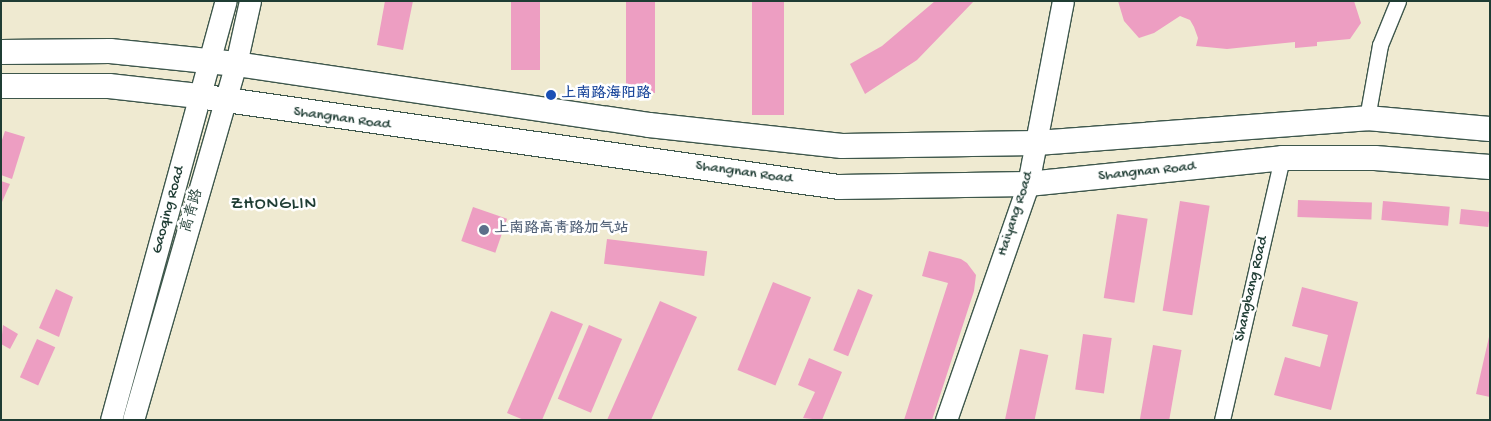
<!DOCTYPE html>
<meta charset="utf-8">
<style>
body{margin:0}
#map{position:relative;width:1491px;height:421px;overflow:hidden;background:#efead1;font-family:"Gochi Hand","LXGW WenKai TC",sans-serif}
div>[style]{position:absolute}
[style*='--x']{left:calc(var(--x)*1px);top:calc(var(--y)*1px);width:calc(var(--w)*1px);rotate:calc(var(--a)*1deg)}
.building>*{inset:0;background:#ed9ec2;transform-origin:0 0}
.roads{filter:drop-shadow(1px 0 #3e574c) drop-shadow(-1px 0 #3e574c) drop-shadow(0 1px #3e574c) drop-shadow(0 -1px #3e574c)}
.street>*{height:15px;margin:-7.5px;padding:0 7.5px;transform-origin:7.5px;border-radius:7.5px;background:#fff}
.secondary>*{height:21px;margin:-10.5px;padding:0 10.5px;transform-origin:10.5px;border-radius:10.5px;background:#fff}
.primary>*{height:24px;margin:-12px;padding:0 12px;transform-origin:12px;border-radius:12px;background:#fff}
.dots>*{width:14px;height:14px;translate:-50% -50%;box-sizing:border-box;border:2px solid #fff;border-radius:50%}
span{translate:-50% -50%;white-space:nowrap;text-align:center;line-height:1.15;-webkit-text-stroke:5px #fff;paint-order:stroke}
.transit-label{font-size:15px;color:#164399;font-weight:700}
.left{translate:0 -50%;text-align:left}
.street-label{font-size:15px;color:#1f3d34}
.service-label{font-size:15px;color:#4e5e75;font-weight:700}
.quarter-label{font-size:18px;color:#1f3d34;letter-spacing:1px}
.frame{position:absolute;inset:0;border:2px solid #1f3d34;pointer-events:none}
</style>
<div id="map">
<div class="building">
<i style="clip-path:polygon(385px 1px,413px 1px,403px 50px,377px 45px)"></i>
<i style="left:511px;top:1px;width:29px;height:69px"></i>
<i style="left:626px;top:1px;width:29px;height:92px"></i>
<i style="left:752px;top:1px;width:32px;height:114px"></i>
<i style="clip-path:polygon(935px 1px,974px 1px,917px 60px,865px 94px,850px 64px,882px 46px)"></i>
<i style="clip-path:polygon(1118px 1px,1354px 1px,1361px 23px,1350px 39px,1317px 42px,1317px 46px,1295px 48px,1295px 42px,1227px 49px,1196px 46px,1198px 38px,1194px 27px,1190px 20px,1180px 16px,1154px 33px,1139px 38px,1124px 21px)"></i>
<i style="clip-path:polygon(5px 131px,25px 137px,12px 179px,1px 175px,1px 143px)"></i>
<i style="clip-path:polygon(1px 181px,10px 184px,2px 202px,1px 202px)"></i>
<i style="left:1298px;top:200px;width:74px;height:17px;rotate:2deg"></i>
<i style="left:1180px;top:201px;width:30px;height:111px;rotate:9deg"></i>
<i style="left:1383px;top:201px;width:67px;height:19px;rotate:5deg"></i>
<i style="left:473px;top:207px;width:36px;height:36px;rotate:19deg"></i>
<i style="left:1461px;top:209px;width:29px;height:15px;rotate:6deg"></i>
<i style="left:1117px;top:214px;width:31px;height:85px;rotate:9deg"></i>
<i style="left:607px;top:239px;width:101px;height:25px;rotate:7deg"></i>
<i style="clip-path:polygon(929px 251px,961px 259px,967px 263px,976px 275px,974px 291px,932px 420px,904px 420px,948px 283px,922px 276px)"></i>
<i style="left:773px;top:282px;width:41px;height:95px;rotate:22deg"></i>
<i style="clip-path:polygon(1302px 287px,1358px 302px,1331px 410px,1274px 395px,1285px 357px,1320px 367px,1328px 335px,1292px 326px)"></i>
<i style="clip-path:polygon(56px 289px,73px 297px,59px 337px,39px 328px)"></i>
<i style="left:858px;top:289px;width:16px;height:66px;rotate:22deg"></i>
<i style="clip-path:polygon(660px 301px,697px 317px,651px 420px,607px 420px)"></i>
<i style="clip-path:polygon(551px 311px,583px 324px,542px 420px,524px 420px,507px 413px)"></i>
<i style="clip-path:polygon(3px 325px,18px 334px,10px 349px,1px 344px)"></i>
<i style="left:589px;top:325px;width:36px;height:80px;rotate:23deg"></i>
<i style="left:1083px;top:334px;width:29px;height:56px;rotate:8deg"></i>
<i style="clip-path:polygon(1489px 337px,1490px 337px,1490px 397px,1476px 394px)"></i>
<i style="left:37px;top:339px;width:20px;height:42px;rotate:24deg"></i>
<i style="left:1153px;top:345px;width:29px;height:76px;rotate:10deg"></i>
<i style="left:1020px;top:349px;width:29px;height:73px;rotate:12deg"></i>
<i style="clip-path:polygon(809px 358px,842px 372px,822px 420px,803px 418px,815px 392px,798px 385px)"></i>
</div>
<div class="roads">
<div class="street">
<i style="--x:1367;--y:118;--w:74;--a:-79.9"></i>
<i style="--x:1380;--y:45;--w:48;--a:-67.8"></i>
<i style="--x:1222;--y:420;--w:269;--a:-77.1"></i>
</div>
<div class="secondary">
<i style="--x:111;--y:420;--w:434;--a:-74.7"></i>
<i style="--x:133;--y:420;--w:371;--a:-73.9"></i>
<i style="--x:236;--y:64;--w:65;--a:-77.5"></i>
<i style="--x:946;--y:420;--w:250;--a:-70.8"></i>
<i style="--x:1028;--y:184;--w:186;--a:-79.2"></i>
</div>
<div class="primary">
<i style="--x:1;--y:52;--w:109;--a:-0.5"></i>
<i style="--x:110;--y:51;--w:127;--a:5.9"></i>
<i style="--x:236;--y:64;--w:417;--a:8.4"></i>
<i style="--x:649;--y:125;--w:194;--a:6.2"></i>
<i style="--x:842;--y:146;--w:195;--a:-0.9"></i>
<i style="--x:1037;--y:143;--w:331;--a:-4.3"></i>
<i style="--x:1367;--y:118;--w:123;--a:5.1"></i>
<i style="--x:1;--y:86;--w:108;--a:0"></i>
<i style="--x:109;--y:86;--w:90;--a:6.4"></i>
<i style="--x:198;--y:96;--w:647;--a:8.08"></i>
<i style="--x:839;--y:187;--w:189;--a:-0.9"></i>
<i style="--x:1028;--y:184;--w:255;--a:-5.8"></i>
<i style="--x:1282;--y:158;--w:93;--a:0"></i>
<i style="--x:1375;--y:158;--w:115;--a:4.5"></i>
</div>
</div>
<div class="dots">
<i style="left:551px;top:95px;background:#1a4fb4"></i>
<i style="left:484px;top:230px;background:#5c6f8a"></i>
</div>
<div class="transit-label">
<span class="left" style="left:561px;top:95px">上南路海阳路</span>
</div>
<div class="street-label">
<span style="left:342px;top:119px;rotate:8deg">Shangnan Road</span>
<span style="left:1147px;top:172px;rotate:-6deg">Shangnan Road</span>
<span style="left:744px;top:173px;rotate:8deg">Shangnan Road</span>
<span style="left:169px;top:210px;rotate:-75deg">Gaoqing Road</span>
<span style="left:193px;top:211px;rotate:-74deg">高青路</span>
<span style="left:1016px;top:214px;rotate:-72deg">Haiyang Road</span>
<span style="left:1252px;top:289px;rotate:-77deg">Shangbang Road</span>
</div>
<div class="service-label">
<span class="left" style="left:494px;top:230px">上南路高青路加气站</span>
</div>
<div class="quarter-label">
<span style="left:274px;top:205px">ZHONGLIN</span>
</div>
<div class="frame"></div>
</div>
